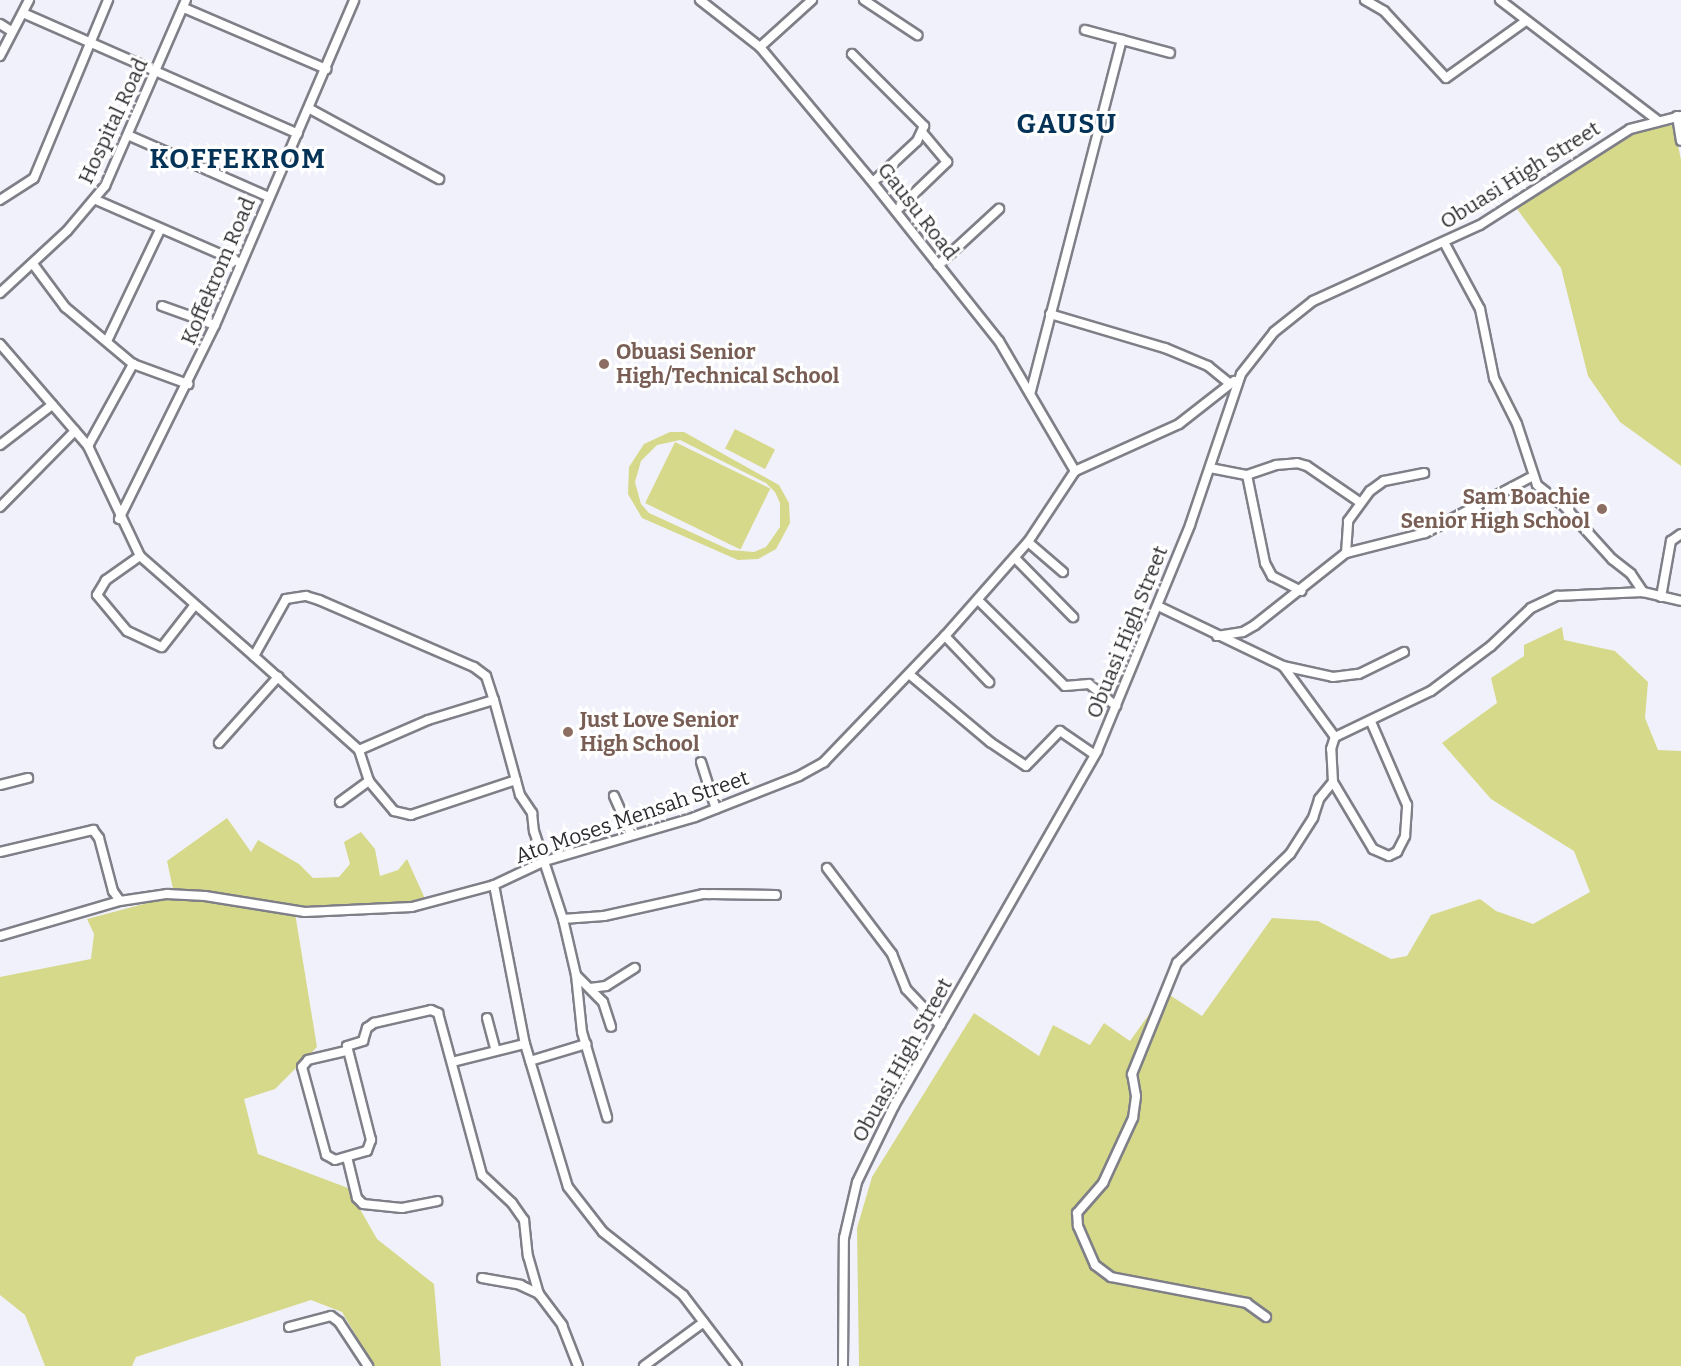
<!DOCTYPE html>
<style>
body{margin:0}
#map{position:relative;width:1681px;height:1366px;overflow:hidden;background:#f1f1fb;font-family:Bitter,serif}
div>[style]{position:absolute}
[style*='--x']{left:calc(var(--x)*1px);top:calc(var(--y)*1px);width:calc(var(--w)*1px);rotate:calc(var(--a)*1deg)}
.green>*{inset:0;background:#d6d989;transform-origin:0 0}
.roads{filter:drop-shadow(2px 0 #7f7f88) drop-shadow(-2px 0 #7f7f88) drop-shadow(0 2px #7f7f88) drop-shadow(0 -2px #7f7f88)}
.minor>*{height:8px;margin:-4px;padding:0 4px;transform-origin:4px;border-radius:4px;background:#fff}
.dots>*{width:16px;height:16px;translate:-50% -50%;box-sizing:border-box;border:3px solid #fff;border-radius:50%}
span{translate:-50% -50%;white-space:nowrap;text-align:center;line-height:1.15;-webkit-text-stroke:6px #fff;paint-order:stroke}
.street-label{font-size:21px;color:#2d2d31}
.education-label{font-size:21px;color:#785e54;font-weight:700}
.left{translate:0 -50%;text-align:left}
.right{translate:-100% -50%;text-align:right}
.district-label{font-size:27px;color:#043357;font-weight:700;letter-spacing:1.5px}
</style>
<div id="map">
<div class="green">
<i style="clip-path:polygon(1674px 125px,1681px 160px,1681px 466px,1620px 422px,1588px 376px,1561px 268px,1517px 209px,1601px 151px,1645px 129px)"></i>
<i style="left:735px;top:429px;width:45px;height:22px;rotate:27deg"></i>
<i style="clip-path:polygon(evenodd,670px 432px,684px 432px,779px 485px,789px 503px,790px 523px,776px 549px,758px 559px,738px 560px,642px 518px,628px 494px,629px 467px,644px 444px,670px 432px,680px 440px,766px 483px,775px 492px,780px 503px,780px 527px,766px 547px,754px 552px,730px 550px,649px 513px,641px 504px,635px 482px,641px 461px,657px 445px,680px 440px)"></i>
<i style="left:675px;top:442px;width:106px;height:68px;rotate:26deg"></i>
<i style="clip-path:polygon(1562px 627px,1564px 640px,1615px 651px,1648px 682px,1645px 718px,1658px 750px,1681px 751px,1681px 1366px,859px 1366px,857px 1228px,872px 1177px,974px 1013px,1039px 1056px,1053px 1025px,1090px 1045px,1104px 1023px,1130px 1041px,1165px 992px,1202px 1016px,1272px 918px,1318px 921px,1391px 959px,1407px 956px,1431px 915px,1480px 899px,1496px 911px,1533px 924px,1590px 892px,1574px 851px,1491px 799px,1442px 743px,1497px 703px,1491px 678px,1524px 656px,1524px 645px)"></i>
<i style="clip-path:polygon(227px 818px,251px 852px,258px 840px,299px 864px,313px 878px,339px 877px,350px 864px,344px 842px,361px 832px,375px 849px,380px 876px,398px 870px,407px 859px,427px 903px,307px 909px,173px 889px,167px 861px)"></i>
<i style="clip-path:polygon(170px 897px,295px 913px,317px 1047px,275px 1089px,244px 1099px,258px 1154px,348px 1188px,377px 1239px,434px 1284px,441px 1366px,374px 1366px,342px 1312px,311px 1300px,136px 1357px,132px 1366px,45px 1366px,25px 1315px,0 1295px,0 977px,91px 959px,94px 934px,87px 919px)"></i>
</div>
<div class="roads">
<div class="minor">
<i style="--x:700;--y:0;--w:76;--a:38.1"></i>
<i style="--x:760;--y:47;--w:172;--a:50.2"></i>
<i style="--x:870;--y:179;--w:207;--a:51.5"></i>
<i style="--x:999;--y:341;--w:151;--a:59.7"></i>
<i style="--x:864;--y:0;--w:64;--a:33.4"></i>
<i style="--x:1365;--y:0;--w:22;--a:30"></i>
<i style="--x:1384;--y:11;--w:91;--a:47.2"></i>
<i style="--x:1446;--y:78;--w:98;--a:-35.5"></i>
<i style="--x:1500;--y:0;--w:198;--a:37.4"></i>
<i style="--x:184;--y:8;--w:155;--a:23.2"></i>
<i style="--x:23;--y:13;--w:300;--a:23.7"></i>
<i style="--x:0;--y:24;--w:13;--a:32"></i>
<i style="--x:1085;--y:30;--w:88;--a:15.1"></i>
<i style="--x:760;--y:47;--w:70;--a:-42.1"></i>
<i style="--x:852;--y:54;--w:102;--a:45"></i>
<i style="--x:924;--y:126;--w:17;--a:115"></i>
<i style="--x:917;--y:141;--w:60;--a:137"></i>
<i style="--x:0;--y:56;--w:63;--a:-62.6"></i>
<i style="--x:310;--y:109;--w:147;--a:28.5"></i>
<i style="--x:1677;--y:116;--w:25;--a:81"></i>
<i style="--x:130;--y:136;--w:152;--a:23.7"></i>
<i style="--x:0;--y:200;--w:40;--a:-32.9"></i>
<i style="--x:34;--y:178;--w:193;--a:-67.4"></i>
<i style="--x:96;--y:200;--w:158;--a:23.5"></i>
<i style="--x:896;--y:211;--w:71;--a:-43.9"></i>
<i style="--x:947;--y:162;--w:38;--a:-130"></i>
<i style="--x:1445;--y:244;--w:74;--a:61.7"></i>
<i style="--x:1480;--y:309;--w:70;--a:78.5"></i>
<i style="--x:1494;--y:378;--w:51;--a:63.4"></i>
<i style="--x:1517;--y:424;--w:64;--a:71.8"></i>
<i style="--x:1537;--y:485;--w:34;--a:38"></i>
<i style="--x:1564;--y:506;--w:72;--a:47.8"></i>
<i style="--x:1612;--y:559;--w:24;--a:38"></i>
<i style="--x:1631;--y:574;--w:22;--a:56"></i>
<i style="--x:33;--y:264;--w:54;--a:53.3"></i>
<i style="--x:65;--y:307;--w:89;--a:40"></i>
<i style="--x:133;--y:364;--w:59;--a:20"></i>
<i style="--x:938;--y:265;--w:83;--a:-42.6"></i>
<i style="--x:0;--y:293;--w:91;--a:-42.8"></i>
<i style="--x:67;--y:231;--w:59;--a:-49.8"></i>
<i style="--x:105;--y:186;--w:203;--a:-66.5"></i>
<i style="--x:162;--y:306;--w:56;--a:19.7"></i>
<i style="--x:1050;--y:314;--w:120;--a:16.5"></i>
<i style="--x:1165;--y:348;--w:47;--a:22.7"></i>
<i style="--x:1208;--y:366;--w:28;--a:39"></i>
<i style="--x:107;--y:341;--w:123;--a:-64.5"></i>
<i style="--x:0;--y:344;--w:135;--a:49.2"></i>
<i style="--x:88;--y:446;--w:122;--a:64.7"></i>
<i style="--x:140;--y:556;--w:152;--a:41.3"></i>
<i style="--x:1031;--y:391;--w:363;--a:-75.5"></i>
<i style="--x:0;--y:445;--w:66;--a:-37.6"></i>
<i style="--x:88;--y:446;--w:94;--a:-61.2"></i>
<i style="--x:1210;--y:468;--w:38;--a:11"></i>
<i style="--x:1247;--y:475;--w:31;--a:-19"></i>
<i style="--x:1276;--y:465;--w:21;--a:-5"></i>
<i style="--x:1297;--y:463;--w:10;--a:17"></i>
<i style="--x:1307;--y:466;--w:65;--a:34.4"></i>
<i style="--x:1075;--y:471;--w:114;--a:-24.3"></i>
<i style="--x:1179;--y:424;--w:70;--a:-38"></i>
<i style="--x:1247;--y:475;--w:90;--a:78.4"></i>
<i style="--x:1265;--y:563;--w:15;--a:62"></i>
<i style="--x:1272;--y:576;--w:33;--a:27"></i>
<i style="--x:0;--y:507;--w:107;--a:-45.4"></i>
<i style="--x:119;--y:519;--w:216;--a:-63.7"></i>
<i style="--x:215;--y:325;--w:353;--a:-66.8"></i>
<i style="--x:1028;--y:542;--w:46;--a:40.6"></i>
<i style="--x:1346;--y:553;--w:32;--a:-86"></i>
<i style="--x:1348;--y:521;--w:37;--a:-54"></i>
<i style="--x:1370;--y:491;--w:17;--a:-36"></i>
<i style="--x:1384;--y:481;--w:41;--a:-11.3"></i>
<i style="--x:140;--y:556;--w:42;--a:144.8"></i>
<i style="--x:106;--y:580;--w:17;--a:121"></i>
<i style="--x:97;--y:595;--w:47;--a:50.2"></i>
<i style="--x:127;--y:631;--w:38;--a:25"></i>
<i style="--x:162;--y:647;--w:52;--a:-52"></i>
<i style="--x:1015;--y:558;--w:83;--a:45.5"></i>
<i style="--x:1661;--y:597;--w:57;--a:-79.9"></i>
<i style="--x:1671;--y:541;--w:12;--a:-35"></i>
<i style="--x:978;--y:600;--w:122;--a:44.7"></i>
<i style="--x:1065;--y:686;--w:24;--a:-5"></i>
<i style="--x:1089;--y:684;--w:35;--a:39"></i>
<i style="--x:1158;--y:606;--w:139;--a:25.6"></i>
<i style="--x:1283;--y:666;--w:51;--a:12.4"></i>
<i style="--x:1333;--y:677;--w:26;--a:-7"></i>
<i style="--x:1359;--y:674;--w:50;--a:-26.1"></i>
<i style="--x:945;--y:636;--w:64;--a:46.3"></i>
<i style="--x:1217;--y:636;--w:26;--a:-9"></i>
<i style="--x:1243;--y:632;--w:14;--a:-30"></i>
<i style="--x:1255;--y:625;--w:116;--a:-38.4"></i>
<i style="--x:1346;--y:553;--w:81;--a:-14.2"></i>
<i style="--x:1425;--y:533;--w:122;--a:-27.8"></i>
<i style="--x:909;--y:674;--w:106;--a:40"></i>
<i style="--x:990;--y:742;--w:43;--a:33.7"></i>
<i style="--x:1026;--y:766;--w:49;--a:-45.8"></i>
<i style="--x:1060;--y:731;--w:42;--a:34.4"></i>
<i style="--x:1335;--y:737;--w:106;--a:-25.6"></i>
<i style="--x:1431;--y:691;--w:75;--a:-36.9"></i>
<i style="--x:1491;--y:646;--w:55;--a:-43.5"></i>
<i style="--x:1531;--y:608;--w:29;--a:-25"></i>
<i style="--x:1557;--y:596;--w:86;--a:-2.7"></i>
<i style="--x:1643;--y:592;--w:39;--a:13"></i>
<i style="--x:219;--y:743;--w:89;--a:-48.2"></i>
<i style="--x:359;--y:750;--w:75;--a:-23.5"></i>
<i style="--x:428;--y:720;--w:69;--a:-16.9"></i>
<i style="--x:701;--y:762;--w:49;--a:72.3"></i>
<i style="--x:516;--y:780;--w:111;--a:161.6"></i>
<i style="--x:411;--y:815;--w:17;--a:-167"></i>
<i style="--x:394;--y:811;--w:39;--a:-130"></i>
<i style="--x:369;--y:781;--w:33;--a:-108"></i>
<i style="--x:359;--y:750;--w:141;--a:-138.2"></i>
<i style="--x:254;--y:656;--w:65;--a:-60.7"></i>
<i style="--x:286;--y:599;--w:20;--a:-9"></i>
<i style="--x:306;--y:596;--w:14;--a:17"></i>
<i style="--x:319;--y:600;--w:169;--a:23.4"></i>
<i style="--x:474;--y:667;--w:15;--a:37"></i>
<i style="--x:486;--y:676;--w:25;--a:72"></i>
<i style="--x:494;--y:700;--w:98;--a:74.7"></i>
<i style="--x:520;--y:795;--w:22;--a:56"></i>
<i style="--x:532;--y:813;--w:18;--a:84"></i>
<i style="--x:534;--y:831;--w:93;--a:71.8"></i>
<i style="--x:563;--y:919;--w:57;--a:76.9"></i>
<i style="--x:576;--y:975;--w:57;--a:84"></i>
<i style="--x:582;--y:1032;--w:89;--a:73.6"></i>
<i style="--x:1333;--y:782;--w:78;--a:59.2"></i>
<i style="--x:1373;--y:849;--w:17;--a:24"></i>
<i style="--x:1389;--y:856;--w:9;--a:-27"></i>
<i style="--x:1397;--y:852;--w:18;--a:-63"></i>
<i style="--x:1405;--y:836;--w:31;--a:-86"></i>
<i style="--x:1407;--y:805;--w:90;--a:-113.4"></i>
<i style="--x:0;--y:785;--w:29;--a:-14"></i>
<i style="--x:614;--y:796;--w:42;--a:65.9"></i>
<i style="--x:340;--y:802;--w:36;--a:-36"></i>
<i style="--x:0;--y:852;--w:96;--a:-13.3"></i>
<i style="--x:93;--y:830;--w:10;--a:53"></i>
<i style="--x:99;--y:838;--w:55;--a:75.2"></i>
<i style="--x:113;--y:891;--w:12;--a:55"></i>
<i style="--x:827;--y:868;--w:108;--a:52.9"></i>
<i style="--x:892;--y:954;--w:38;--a:68"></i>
<i style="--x:906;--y:989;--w:50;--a:46.6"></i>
<i style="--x:494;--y:885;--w:162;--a:79"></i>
<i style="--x:525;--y:1044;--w:149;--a:73.3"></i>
<i style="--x:568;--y:1187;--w:57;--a:52.1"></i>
<i style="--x:603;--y:1232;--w:102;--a:38.2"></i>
<i style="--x:683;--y:1295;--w:89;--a:52.7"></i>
<i style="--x:563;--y:919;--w:41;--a:-4.2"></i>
<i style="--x:604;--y:916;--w:101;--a:-12.5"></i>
<i style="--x:703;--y:894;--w:73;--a:0.8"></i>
<i style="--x:0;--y:936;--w:125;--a:-16.3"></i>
<i style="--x:120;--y:901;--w:48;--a:-8.5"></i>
<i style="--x:167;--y:894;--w:38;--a:3"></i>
<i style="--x:205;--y:896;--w:101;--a:9.1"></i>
<i style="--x:305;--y:912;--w:107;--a:-2.7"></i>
<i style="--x:412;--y:907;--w:85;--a:-15"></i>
<i style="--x:494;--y:885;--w:56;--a:-25.2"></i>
<i style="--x:545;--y:861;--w:156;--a:-16.3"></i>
<i style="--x:695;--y:817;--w:112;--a:-21.5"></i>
<i style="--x:799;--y:776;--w:29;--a:-29"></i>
<i style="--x:824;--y:762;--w:175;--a:-46.2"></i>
<i style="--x:945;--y:636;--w:125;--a:-48.6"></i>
<i style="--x:1028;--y:542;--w:85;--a:-56.5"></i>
<i style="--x:576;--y:975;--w:38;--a:45"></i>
<i style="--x:603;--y:1002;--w:26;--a:72"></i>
<i style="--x:590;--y:988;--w:16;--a:-7"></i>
<i style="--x:606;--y:986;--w:34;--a:-32"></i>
<i style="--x:487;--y:1018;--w:34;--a:75"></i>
<i style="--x:346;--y:1051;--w:39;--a:167"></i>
<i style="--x:308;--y:1060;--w:9;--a:131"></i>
<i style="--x:302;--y:1067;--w:91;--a:74.7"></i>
<i style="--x:326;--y:1155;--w:10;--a:29"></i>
<i style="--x:335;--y:1160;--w:33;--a:-16"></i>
<i style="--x:367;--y:1151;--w:12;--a:-70"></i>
<i style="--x:371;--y:1140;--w:97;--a:-104.3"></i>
<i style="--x:347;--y:1046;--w:17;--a:-17"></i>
<i style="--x:363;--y:1041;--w:14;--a:-73"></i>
<i style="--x:367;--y:1028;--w:9;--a:-36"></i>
<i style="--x:374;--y:1023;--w:58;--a:-12.8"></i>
<i style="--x:431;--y:1010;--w:8;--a:23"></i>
<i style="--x:438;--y:1013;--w:168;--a:74.8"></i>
<i style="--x:482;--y:1175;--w:41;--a:43"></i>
<i style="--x:512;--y:1203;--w:21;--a:55"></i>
<i style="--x:524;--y:1220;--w:36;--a:84"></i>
<i style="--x:528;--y:1256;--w:40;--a:74"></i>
<i style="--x:530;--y:1061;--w:59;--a:-16.9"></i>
<i style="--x:452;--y:1062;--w:75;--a:-13.9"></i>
<i style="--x:347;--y:1157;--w:42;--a:76.3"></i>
<i style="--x:357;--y:1198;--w:8;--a:45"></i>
<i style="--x:363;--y:1204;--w:39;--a:6"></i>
<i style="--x:402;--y:1208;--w:36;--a:-11"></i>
<i style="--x:482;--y:1278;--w:39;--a:10"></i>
<i style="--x:520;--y:1285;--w:21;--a:25"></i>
<i style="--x:539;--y:1294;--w:39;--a:53"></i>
<i style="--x:562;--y:1325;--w:44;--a:68.7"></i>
<i style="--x:1266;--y:1317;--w:24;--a:-144"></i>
<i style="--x:1247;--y:1303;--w:138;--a:-169.2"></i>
<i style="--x:1111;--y:1277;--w:20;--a:-143"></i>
<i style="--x:1095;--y:1265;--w:43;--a:-113.6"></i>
<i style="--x:1078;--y:1226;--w:13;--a:-94"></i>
<i style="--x:1077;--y:1213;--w:40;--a:-49"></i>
<i style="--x:1103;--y:1183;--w:72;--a:-65.2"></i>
<i style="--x:1133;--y:1118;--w:22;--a:-82"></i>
<i style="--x:1136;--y:1096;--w:22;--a:-100"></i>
<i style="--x:1132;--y:1074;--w:120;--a:-67.9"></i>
<i style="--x:1177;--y:963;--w:157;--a:-44"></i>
<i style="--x:1290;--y:854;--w:43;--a:-57.4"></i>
<i style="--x:1313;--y:818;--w:20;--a:-72"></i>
<i style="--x:1319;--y:799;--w:22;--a:-51"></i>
<i style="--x:1333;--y:782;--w:33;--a:-93"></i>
<i style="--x:1331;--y:749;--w:13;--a:-72"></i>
<i style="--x:1335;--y:737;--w:88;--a:-126.2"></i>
<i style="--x:289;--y:1327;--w:43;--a:-14.7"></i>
<i style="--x:331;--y:1316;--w:10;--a:37"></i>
<i style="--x:339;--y:1322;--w:53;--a:56.6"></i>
<i style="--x:644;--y:1366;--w:74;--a:-36.3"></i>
<i style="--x:843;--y:1366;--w:128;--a:-89.6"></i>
<i style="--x:844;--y:1238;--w:57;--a:-76.9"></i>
<i style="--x:857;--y:1182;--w:85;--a:-64"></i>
<i style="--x:894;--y:1106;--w:409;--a:-60.2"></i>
<i style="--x:1097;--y:751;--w:244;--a:-67.6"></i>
<i style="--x:1190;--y:525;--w:159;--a:-71.3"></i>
<i style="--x:1241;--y:374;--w:53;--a:-51.8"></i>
<i style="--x:1274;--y:332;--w:50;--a:-38.5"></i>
<i style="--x:1313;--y:301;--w:183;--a:-24.5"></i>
<i style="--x:1480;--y:225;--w:178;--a:-32.6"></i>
<i style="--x:1630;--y:129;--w:53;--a:-14.3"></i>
</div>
</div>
<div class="dots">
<i style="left:604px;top:364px;background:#8d6e63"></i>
<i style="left:1602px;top:509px;background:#8d6e63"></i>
<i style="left:568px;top:732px;background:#8d6e63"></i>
</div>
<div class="street-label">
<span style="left:113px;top:121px;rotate:-65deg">Hospital Road</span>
<span style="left:1520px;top:175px;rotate:-32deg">Obuasi High Street</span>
<span style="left:918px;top:211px;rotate:52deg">Gausu Road</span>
<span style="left:218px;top:271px;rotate:-67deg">Koffekrom Road</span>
<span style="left:1127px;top:632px;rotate:-68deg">Obuasi High Street</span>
<span style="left:632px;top:817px;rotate:-19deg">Ato Moses Mensah Street</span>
<span style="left:902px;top:1060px;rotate:-61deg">Obuasi High Street</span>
</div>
<div class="education-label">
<span class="left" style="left:616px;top:364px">Obuasi Senior<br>High/Technical School</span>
<span class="right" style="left:1590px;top:509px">Sam Boachie<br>Senior High School</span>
<span class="left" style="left:580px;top:732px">Just Love Senior<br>High School</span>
</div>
<div class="district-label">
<span style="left:1067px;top:125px">GAUSU</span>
<span style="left:238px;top:160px">KOFFEKROM</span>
</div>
</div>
